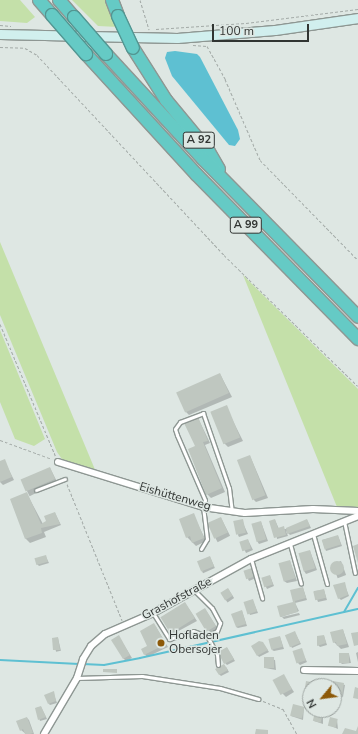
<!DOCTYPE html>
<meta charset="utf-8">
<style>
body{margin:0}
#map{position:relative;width:358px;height:734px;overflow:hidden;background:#dee7e3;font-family:"Nunito Sans",sans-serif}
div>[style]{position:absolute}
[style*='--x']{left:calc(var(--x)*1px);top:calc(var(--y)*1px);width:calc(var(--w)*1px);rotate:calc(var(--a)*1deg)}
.green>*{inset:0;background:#c4e0a9}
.water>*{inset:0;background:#5ec0d2}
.shadow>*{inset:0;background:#0003;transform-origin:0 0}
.stream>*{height:2px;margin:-1px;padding:0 1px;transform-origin:1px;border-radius:1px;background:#5ec0d2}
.building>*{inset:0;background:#bfc7c0;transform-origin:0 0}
.round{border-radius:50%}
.path>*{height:1px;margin-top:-0.5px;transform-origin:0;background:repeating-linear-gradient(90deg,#a3aaa7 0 3px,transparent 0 5px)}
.roads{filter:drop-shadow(1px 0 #8e9793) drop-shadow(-1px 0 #8e9793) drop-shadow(0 1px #8e9793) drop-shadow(0 -1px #8e9793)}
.service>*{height:3px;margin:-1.5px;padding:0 1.5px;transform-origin:1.5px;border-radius:1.5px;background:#fff}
.minor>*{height:6px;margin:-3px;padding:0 3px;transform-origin:3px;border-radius:3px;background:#fff}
.secondary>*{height:9px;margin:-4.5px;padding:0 4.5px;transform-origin:4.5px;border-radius:4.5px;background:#d1efee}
.motorway>*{height:12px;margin:-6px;padding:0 6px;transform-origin:6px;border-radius:6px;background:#65cac5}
.bridges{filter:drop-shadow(1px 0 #539692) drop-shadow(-1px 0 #539692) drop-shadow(0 1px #539692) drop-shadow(0 -1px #539692)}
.motorway-bridge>*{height:12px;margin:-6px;padding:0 6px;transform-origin:6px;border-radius:6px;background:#65cac5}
.dots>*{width:11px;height:11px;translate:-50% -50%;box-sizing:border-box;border:2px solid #dee7e3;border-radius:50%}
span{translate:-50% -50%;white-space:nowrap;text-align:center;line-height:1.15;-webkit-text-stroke:3px #dee7e3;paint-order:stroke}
.shield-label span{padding:1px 3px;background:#dee7e3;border:1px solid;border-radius:3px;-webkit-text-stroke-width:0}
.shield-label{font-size:11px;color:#313533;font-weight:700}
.street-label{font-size:12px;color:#313533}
.poi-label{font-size:12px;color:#313533}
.left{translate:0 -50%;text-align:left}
.north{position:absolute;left:302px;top:678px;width:40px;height:40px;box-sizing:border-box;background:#dee7e3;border:1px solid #99a09d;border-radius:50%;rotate:241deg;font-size:11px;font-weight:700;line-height:16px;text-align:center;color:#313533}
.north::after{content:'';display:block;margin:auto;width:14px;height:18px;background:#8d5908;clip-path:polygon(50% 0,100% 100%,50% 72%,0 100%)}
.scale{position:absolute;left:212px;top:24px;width:97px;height:18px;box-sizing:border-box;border:2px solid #313533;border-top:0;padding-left:5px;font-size:12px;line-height:14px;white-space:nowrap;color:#313533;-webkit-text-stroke:3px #dee7e3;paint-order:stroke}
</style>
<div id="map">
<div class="green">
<i style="clip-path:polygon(0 0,20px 0,35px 17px,27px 23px,0 21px)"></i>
<i style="clip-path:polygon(72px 0,108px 0,118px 27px,98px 26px)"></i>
<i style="clip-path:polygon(0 242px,96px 472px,64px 462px,57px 452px,0 315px)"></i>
<i style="clip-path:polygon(243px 275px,358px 389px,358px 509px,337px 507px)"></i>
<i style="clip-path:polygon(0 330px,45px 439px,34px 446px,15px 439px,0 402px)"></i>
</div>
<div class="water">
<i style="clip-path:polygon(175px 51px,197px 54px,200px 57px,238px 130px,240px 139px,235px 146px,229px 145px,172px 76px,165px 58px,167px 52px)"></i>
</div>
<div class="shadow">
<i style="clip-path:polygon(220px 374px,232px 397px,189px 415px,185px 411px)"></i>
<i style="clip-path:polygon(226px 407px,243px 441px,228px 447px,224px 443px)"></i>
<i style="clip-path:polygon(198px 418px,210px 443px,205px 445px,225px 492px,211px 498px,207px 494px,196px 446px)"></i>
<i style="clip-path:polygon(250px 456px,268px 498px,256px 502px,254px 500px)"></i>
<i style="clip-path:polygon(4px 460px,14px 480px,3px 485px,0 482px,0 462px)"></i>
<i style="left:50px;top:468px;width:16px;height:31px;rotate:63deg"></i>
<i style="clip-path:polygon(27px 494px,43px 524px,49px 526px,55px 513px,61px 525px,44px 532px,46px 537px,30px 543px,26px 539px,11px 500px)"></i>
<i style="clip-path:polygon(193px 514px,206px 541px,196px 546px,187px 537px)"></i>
<i style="left:221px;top:518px;width:20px;height:14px;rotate:63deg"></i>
<i style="clip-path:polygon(275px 520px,279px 529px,286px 529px,307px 520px,311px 528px,290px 535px,286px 531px,288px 536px,277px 539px)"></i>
<i style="clip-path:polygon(242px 521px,248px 534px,239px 537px,238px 535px)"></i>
<i style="clip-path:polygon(261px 522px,268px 541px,259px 544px,257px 541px)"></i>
<i style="clip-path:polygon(338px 536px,342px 546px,326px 551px,322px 540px)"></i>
<i style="clip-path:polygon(248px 540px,253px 550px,246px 553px,241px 542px)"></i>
<i style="clip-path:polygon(310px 551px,317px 570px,306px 574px,304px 571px)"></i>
<i style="clip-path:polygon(46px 557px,49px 563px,39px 566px,37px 564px)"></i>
<i style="left:210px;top:557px;width:12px;height:13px;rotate:66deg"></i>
<i style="clip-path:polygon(290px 561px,297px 581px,287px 583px,284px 581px)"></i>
<i style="left:341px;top:561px;width:15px;height:9px;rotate:70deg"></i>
<i style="clip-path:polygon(251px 569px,256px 578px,249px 581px,248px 579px)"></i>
<i style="clip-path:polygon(270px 576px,274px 586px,267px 589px,262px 579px)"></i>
<i style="clip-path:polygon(344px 583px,349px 596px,341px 600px,339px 598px)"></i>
<i style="clip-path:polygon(303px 588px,307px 600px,295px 603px,299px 611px,281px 617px,278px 607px,295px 603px,291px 591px)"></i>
<i style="left:228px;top:589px;width:11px;height:8px;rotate:56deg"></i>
<i style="clip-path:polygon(324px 590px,327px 600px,318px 602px,314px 591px)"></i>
<i style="clip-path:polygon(253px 601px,258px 613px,250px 615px,245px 603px)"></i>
<i style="clip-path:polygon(185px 603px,197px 621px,173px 634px,170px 631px)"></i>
<i style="clip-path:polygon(205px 609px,218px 629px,211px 633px,208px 630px)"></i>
<i style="clip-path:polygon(242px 611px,247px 626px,238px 628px,236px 627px)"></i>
<i style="clip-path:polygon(299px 613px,300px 615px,284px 619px,282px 617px)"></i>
<i style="clip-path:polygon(156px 627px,168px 647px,147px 657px,142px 650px,149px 646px)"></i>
<i style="clip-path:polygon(343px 630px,349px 647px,341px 649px,334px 642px)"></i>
<i style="clip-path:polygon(295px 633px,301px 644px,292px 648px,291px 646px)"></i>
<i style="clip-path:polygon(324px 636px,327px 645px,320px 647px,318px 645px)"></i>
<i style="clip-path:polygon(119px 637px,132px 658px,126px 661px,123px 658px)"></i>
<i style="clip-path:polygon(280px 637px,284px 649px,274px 651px,272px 650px)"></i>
<i style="left:58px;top:638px;width:13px;height:5px;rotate:77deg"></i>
<i style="clip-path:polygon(264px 645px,269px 652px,259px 657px,252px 647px)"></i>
<i style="clip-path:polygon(227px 648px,235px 661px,227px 665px,225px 663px)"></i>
<i style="clip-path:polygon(301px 650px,307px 662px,300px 665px,298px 663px)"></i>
<i style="clip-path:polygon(358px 652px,358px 662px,356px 653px)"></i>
<i style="clip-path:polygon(349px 654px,351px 663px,342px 664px,340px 662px)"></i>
<i style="clip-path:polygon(265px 658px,275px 660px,276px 670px,265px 668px)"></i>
<i style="clip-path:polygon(226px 667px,229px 672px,221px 676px,219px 674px)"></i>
<i style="clip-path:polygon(283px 675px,294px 692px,286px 697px,283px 694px)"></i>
<i style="clip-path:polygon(334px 682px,345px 685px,343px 697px,334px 695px)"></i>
<i style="clip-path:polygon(53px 692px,57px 703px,50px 705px,49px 704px)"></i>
<i style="clip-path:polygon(41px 707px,47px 719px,40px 721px,36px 708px)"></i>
<i style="clip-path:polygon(304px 708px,303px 720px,291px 716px)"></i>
<i style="clip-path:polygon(323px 715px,323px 724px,314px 721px)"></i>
<i style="clip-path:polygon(27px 718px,29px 720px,34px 734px,26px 734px,21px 730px)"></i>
<i style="clip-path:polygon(337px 720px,338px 729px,329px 725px)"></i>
</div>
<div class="stream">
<i style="--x:344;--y:612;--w:28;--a:-60"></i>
<i style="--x:0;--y:660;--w:79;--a:2.9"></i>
<i style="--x:83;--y:664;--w:21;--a:3"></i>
<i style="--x:104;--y:665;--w:37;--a:-11"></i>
<i style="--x:140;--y:658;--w:223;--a:-12.7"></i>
</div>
<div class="building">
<i style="left:220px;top:373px;width:22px;height:48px;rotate:66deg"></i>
<i style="left:227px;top:405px;width:35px;height:18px;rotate:68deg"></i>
<i style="clip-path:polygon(198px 417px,208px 441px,203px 442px,222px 488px,206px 495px,188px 449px,195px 446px,184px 423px)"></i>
<i style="left:250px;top:455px;width:43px;height:14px;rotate:69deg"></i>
<i style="clip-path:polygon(5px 459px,12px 477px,0 482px,0 461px)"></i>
<i style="left:50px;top:467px;width:13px;height:32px;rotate:67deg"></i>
<i style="clip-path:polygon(27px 492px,41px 524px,46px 521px,44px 516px,55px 512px,60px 524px,41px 528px,42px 533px,25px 539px,10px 499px)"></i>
<i style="clip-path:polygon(194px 513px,204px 538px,192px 543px,190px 536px,186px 538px,179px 519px)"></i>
<i style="left:221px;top:517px;width:17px;height:15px;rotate:66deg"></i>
<i style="left:243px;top:519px;width:14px;height:10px;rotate:78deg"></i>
<i style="clip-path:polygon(275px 519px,278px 528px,284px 526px,286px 535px,274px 538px,269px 521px)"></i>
<i style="clip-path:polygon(307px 519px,310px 526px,287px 534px,286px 528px)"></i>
<i style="left:261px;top:521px;width:19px;height:10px;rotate:74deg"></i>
<i style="left:338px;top:535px;width:10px;height:17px;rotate:73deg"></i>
<i style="left:248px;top:539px;width:10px;height:9px;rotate:73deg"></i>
<i style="clip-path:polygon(358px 544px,358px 563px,353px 546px)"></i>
<i style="left:310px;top:550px;width:19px;height:12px;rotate:74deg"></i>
<i style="left:46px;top:555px;width:7px;height:12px;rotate:74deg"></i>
<i style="left:210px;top:556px;width:11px;height:14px;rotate:68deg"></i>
<i style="left:290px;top:560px;width:19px;height:12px;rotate:74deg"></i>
<i class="round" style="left:330px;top:561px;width:14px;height:14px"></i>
<i style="left:252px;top:568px;width:9px;height:9px;rotate:72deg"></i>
<i style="left:270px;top:575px;width:10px;height:9px;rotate:73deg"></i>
<i style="clip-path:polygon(345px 582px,348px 595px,338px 599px,333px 585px)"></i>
<i style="clip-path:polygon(303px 587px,306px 598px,295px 601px,298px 612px,280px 617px,277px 606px,293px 602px,290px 590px)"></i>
<i style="left:228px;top:588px;width:9px;height:9px;rotate:58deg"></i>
<i style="left:324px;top:589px;width:9px;height:11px;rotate:77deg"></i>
<i style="left:253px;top:599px;width:13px;height:10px;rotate:72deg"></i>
<i style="left:185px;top:602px;width:19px;height:29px;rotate:58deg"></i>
<i style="left:205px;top:608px;width:21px;height:11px;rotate:59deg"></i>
<i style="clip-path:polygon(242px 610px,246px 624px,236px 627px,231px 614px)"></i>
<i style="clip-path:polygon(154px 623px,166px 644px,144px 655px,141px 649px,147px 646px,140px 631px)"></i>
<i style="clip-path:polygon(343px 629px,347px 644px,337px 646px,336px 642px,333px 643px,330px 632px)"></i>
<i style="left:295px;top:631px;width:13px;height:11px;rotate:67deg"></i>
<i style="clip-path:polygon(358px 632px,358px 645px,354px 646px,351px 633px)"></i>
<i style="clip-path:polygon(119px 635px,130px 655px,123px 659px,111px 640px)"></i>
<i style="clip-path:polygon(324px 635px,326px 643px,317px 646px,317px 636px)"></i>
<i style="left:280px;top:636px;width:11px;height:12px;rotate:75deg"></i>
<i style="clip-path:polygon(58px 637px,60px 650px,53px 650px,52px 638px)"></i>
<i style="clip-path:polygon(259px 641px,263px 642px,268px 650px,257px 656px,251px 646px)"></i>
<i style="clip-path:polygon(227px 647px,234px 659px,224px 664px,228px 670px,219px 675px,215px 669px,224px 664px,218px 652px)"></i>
<i style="left:302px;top:648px;width:13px;height:10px;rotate:72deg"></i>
<i style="left:339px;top:653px;width:10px;height:10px"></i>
<i style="left:264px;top:657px;width:10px;height:11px"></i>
<i style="clip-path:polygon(103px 669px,117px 669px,117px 673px,103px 672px)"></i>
<i style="left:284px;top:674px;width:17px;height:13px;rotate:62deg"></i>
<i style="clip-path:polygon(306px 681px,316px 683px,316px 686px,310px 686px,310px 695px,304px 694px)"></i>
<i style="clip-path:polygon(333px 681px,344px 683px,342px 696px,334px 694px)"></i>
<i style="clip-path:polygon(355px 687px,358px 688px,358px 699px,353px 698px)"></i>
<i style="clip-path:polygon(54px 691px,56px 701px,48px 704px,44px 695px)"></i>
<i style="left:293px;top:704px;width:12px;height:12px;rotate:14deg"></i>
<i style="clip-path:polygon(41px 706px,46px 717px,38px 720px,35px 708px)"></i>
<i style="left:315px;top:712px;width:8px;height:9px;rotate:14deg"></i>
<i style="clip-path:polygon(27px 717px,33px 733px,30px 734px,25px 734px,23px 729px,20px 731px,16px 721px)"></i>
<i style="left:330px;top:717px;width:8px;height:9px;rotate:14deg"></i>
<i style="clip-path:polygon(358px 726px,358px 734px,342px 734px,345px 728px,356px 731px)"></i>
<i style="clip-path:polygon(256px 729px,268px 730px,268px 734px,255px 734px)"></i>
</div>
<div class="path">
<i style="--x:140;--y:0;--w:31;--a:73"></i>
<i style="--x:0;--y:25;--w:11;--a:5"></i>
<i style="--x:156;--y:29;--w:90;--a:-3.8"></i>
<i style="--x:246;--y:23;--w:113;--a:-7.1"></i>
<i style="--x:193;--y:45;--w:14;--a:4"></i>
<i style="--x:207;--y:46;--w:38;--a:61"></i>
<i style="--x:225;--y:79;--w:88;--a:66.6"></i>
<i style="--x:260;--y:160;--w:140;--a:45.6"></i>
<i style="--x:0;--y:47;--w:25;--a:2"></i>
<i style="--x:25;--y:48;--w:14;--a:30"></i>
<i style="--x:37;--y:55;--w:274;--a:46.9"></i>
<i style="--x:224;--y:255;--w:187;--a:44.4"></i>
<i style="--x:0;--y:324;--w:144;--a:67.2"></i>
<i style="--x:0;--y:440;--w:55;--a:20.1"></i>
<i style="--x:67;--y:484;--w:147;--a:68"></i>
<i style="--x:263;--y:701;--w:22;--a:22"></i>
<i style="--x:283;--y:709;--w:29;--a:61"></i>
</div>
<div class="roads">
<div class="service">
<i style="--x:36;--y:490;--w:31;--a:-21"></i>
<i style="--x:344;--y:521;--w:53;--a:78.1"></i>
<i style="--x:313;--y:534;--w:52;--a:74.4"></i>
<i style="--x:290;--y:544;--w:41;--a:74.6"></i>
<i style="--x:201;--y:549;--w:12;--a:-59"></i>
<i style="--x:207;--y:539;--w:32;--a:-97"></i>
<i style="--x:203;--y:507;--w:7;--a:-74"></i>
<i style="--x:205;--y:500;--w:71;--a:-113.3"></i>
<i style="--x:177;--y:435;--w:6;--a:-108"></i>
<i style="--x:175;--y:429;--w:9;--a:-54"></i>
<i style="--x:180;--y:422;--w:25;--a:-21"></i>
<i style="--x:203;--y:413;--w:79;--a:70.9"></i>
<i style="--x:229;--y:488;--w:23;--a:83"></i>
<i style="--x:251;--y:559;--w:41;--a:74.2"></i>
<i style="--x:153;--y:613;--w:31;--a:58"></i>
<i style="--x:169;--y:639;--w:25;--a:-18"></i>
<i style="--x:193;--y:631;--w:15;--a:20"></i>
<i style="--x:207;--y:636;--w:11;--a:-27"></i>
<i style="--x:217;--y:631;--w:9;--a:-69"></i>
<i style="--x:220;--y:623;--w:17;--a:-118"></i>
<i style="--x:212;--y:608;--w:25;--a:-135"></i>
<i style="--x:207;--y:636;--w:21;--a:61"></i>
<i style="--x:217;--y:654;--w:11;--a:85"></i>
<i style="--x:77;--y:678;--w:65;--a:-1.8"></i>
<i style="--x:142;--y:676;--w:79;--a:8.7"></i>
<i style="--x:220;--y:688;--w:40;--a:16"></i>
</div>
<div class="minor">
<i style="--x:58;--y:462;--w:152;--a:17.2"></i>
<i style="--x:203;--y:507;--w:42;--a:8.1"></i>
<i style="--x:245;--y:513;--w:68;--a:-3.4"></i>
<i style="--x:313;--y:509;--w:45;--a:2.5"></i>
<i style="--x:304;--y:670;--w:54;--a:1.1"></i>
<i style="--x:44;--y:734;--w:65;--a:-59.5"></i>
<i style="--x:77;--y:678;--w:20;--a:-72"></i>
<i style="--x:83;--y:659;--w:15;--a:-58"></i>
<i style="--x:91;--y:646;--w:18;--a:-41"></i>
<i style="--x:105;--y:634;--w:52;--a:-23.6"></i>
<i style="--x:153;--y:613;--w:112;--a:-28.9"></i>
<i style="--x:251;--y:559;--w:115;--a:-21.9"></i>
</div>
<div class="secondary">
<i style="--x:0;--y:34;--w:177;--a:1.3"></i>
<i style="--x:177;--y:38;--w:98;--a:-4.7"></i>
<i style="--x:275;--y:30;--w:84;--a:-8.2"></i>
</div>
<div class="motorway">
<i style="--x:39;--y:0;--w:20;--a:49"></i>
<i style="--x:59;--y:0;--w:23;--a:49"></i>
<i style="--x:112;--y:0;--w:17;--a:69"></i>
<i style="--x:133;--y:48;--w:62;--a:57.6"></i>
<i style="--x:166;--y:100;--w:67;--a:50.4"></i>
<i style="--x:209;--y:152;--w:20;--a:60"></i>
<i style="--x:86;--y:54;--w:164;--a:47.5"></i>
<i style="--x:197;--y:175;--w:230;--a:45.5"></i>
<i style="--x:106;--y:54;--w:143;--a:47.3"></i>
<i style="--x:203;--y:159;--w:221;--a:45.5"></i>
</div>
</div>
<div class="bridges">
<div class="motorway-bridge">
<i style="--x:52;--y:15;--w:52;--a:48.9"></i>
<i style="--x:118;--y:16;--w:35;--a:65"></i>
<i style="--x:74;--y:17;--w:49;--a:49.1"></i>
</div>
</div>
<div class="dots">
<i style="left:161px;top:643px;background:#8d5908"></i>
</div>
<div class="shield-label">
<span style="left:199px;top:140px">A 92</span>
<span style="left:246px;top:225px">A 99</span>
</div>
<div class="street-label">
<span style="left:175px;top:497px;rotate:16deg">Eishüttenweg</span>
<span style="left:177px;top:599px;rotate:-28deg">Grashofstraße</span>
</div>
<div class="poi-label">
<span class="left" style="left:169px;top:643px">Hofladen<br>Obersojer</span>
</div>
<div class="north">N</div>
<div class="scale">100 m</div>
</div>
